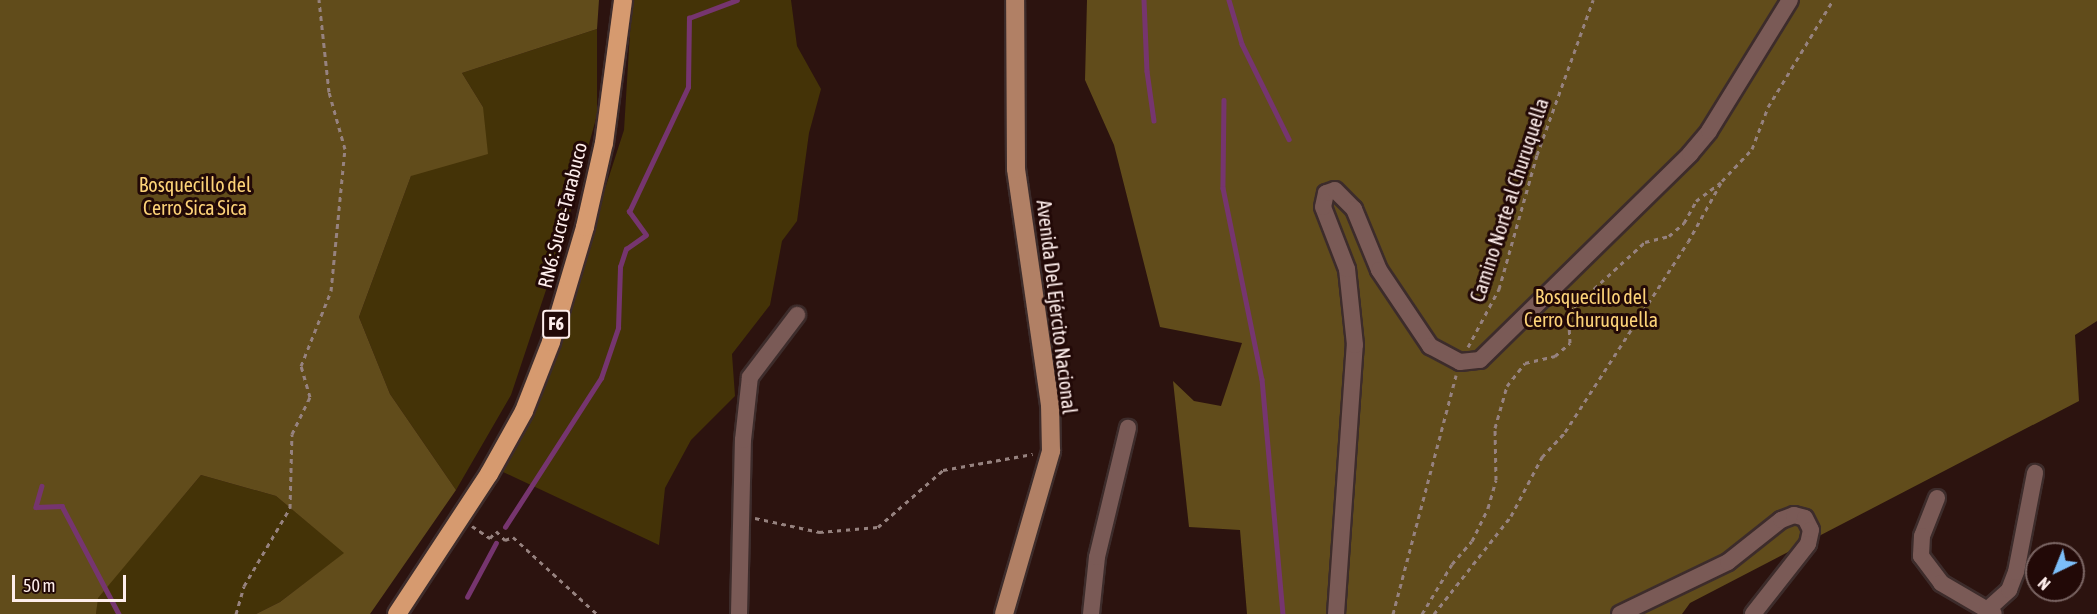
<!DOCTYPE html>
<meta charset="utf-8">
<style>
body{margin:0}
#map{position:relative;width:2097px;height:614px;overflow:hidden;background:#2c130f;font-family:"Asap Condensed",sans-serif}
div>[style]{position:absolute}
[style*='--x']{left:calc(var(--x)*1px);top:calc(var(--y)*1px);width:calc(var(--w)*1px);rotate:calc(var(--a)*1deg)}
.green>*{inset:0;background:#443307}
.forest>*{inset:0;background:#614c1b}
.stream>*{height:4.5px;margin:-2.25px;padding:0 2.25px;transform-origin:2.25px;border-radius:2.25px;background:#76356f}
.path>*{height:3px;margin-top:-1.5px;transform-origin:0;background:repeating-linear-gradient(90deg,#96827f 0 4.5px,transparent 0 9px)}
.roads{filter:drop-shadow(2px 0 #3d2c2b) drop-shadow(-2px 0 #3d2c2b) drop-shadow(0 2px #3d2c2b) drop-shadow(0 -2px #3d2c2b)}
.minor>*{height:16px;margin:-8px;padding:0 8px;transform-origin:8px;border-radius:8px;background:#7a5a56}
.major>*{height:18px;margin:-9px;padding:0 9px;transform-origin:9px;border-radius:9px;background:#b18065}
.highway>*{height:18px;margin:-9px;padding:0 9px;transform-origin:9px;border-radius:9px;background:#d69a6f}
span{translate:-50% -50%;white-space:nowrap;text-align:center;line-height:1.15;-webkit-text-stroke:6px #220907;paint-order:stroke}
.shield-label span{padding:2px 4px;background:#220907;border:2px solid;border-radius:4px;-webkit-text-stroke-width:0}
.shield-label{font-size:18px;color:#feeeec;font-weight:700}
.park-label{font-size:20px;color:#fdd378}
.street-label{font-size:20px;color:#feeeec}
.north{position:absolute;left:2025px;top:542px;width:60px;height:60px;box-sizing:border-box;background:#220907;border:2px solid #7a6563;border-radius:50%;rotate:223deg;font-size:16px;font-weight:700;line-height:24px;text-align:center;color:#feeeec}
.north::after{content:'';display:block;margin:auto;width:21px;height:27px;background:#7cbef9;clip-path:polygon(50% 0,100% 100%,50% 72%,0 100%)}
.scale{position:absolute;left:12px;top:575px;width:114px;height:27px;box-sizing:border-box;border:3px solid #feeeec;border-top:0;padding-left:8px;font-size:18px;line-height:21px;white-space:nowrap;color:#feeeec;-webkit-text-stroke:4px #220907;paint-order:stroke}
</style>
<div id="map">
<div class="green">
<i style="clip-path:polygon(632px 0,791px 0,797px 46px,821px 89px,809px 133px,797px 221px,782px 241px,770px 305px,732px 354px,735px 396px,691px 440px,665px 488px,659px 545px,503px 472px,536px 402px,624px 130px)"></i>
<i style="clip-path:polygon(597px 29px,597px 115px,562px 242px,511px 395px,456px 490px,390px 394px,359px 317px,411px 176px,483px 107px,462px 73px)"></i>
<i style="clip-path:polygon(201px 475px,276px 496px,345px 553px,280px 602px,256px 614px,96px 614px,97px 598px)"></i>
</div>
<div class="forest">
<i style="clip-path:polygon(0 0,599px 0,597px 29px,462px 73px,483px 107px,488px 154px,411px 176px,359px 317px,390px 394px,456px 490px,370px 614px,256px 614px,280px 602px,344px 553px,276px 496px,201px 475px,98px 598px,96px 614px,0 614px)"></i>
<i style="clip-path:polygon(1087px 0,2097px 0,2097px 321px,2075px 335px,2079px 401px,1690px 603px,1682px 614px,1247px 614px,1240px 530px,1189px 527px,1173px 381px,1194px 401px,1221px 406px,1242px 343px,1160px 327px,1114px 145px,1085px 80px)"></i>
</div>
<div class="stream">
<i style="--x:1144;--y:0;--w:71;--a:87.6"></i>
<i style="--x:1147;--y:71;--w:50;--a:82"></i>
<i style="--x:1229;--y:0;--w:46;--a:73.5"></i>
<i style="--x:1242;--y:44;--w:106;--a:63.7"></i>
<i style="--x:1224;--y:100;--w:88;--a:90.7"></i>
<i style="--x:1223;--y:188;--w:195;--a:78.5"></i>
<i style="--x:1262;--y:379;--w:236;--a:84.9"></i>
<i style="--x:42;--y:486;--w:22;--a:106"></i>
<i style="--x:36;--y:507;--w:26;--a:-2"></i>
<i style="--x:62;--y:506;--w:122;--a:62.2"></i>
<i style="--x:505;--y:527;--w:177;--a:-57.2"></i>
<i style="--x:601;--y:378;--w:53;--a:-71.2"></i>
<i style="--x:618;--y:328;--w:61;--a:-88.1"></i>
<i style="--x:620;--y:267;--w:19;--a:-72"></i>
<i style="--x:626;--y:249;--w:24;--a:-35"></i>
<i style="--x:646;--y:235;--w:29;--a:-126"></i>
<i style="--x:629;--y:212;--w:138;--a:-64.7"></i>
<i style="--x:688;--y:87;--w:69;--a:-89.2"></i>
<i style="--x:689;--y:18;--w:51;--a:-20.6"></i>
<i style="--x:467;--y:597;--w:61;--a:-61.8"></i>
</div>
<div class="path">
<i style="--x:1468;--y:347;--w:66;--a:-61.9"></i>
<i style="--x:1499;--y:289;--w:139;--a:-74.2"></i>
<i style="--x:1537;--y:155;--w:165;--a:-70.1"></i>
<i style="--x:755;--y:518;--w:66;--a:12.3"></i>
<i style="--x:819;--y:532;--w:59;--a:-4.8"></i>
<i style="--x:878;--y:527;--w:86;--a:-41.2"></i>
<i style="--x:943;--y:470;--w:91;--a:-10.1"></i>
<i style="--x:472;--y:526;--w:22;--a:34"></i>
<i style="--x:490;--y:538;--w:9;--a:-49"></i>
<i style="--x:496;--y:531;--w:13;--a:45"></i>
<i style="--x:505;--y:540;--w:9;--a:-21"></i>
<i style="--x:513;--y:537;--w:114;--a:42.5"></i>
<i style="--x:236;--y:614;--w:29;--a:-74"></i>
<i style="--x:244;--y:586;--w:91;--a:-59.5"></i>
<i style="--x:290;--y:508;--w:74;--a:-88.5"></i>
<i style="--x:292;--y:434;--w:41;--a:-64.1"></i>
<i style="--x:310;--y:397;--w:32;--a:-106"></i>
<i style="--x:301;--y:366;--w:81;--a:-68.2"></i>
<i style="--x:331;--y:291;--w:143;--a:-84.4"></i>
<i style="--x:345;--y:149;--w:59;--a:-105.7"></i>
<i style="--x:329;--y:92;--w:93;--a:-96.2"></i>
<i style="--x:1393;--y:614;--w:247;--a:-75.2"></i>
<i style="--x:1422;--y:614;--w:58;--a:-59"></i>
<i style="--x:1452;--y:564;--w:30;--a:-49"></i>
<i style="--x:1472;--y:541;--w:37;--a:-64"></i>
<i style="--x:1488;--y:508;--w:29;--a:-74"></i>
<i style="--x:1496;--y:480;--w:52;--a:-91.1"></i>
<i style="--x:1495;--y:428;--w:44;--a:-74.1"></i>
<i style="--x:1507;--y:386;--w:29;--a:-52"></i>
<i style="--x:1525;--y:363;--w:31;--a:-13"></i>
<i style="--x:1555;--y:356;--w:20;--a:-41"></i>
<i style="--x:1570;--y:343;--w:22;--a:-93"></i>
<i style="--x:1569;--y:321;--w:15;--a:-70"></i>
<i style="--x:1574;--y:307;--w:96;--a:-42.5"></i>
<i style="--x:1645;--y:242;--w:25;--a:-14"></i>
<i style="--x:1669;--y:236;--w:20;--a:-41"></i>
<i style="--x:1684;--y:223;--w:25;--a:-61"></i>
<i style="--x:1696;--y:201;--w:31;--a:-37"></i>
<i style="--x:1434;--y:614;--w:125;--a:-51.8"></i>
<i style="--x:1511;--y:516;--w:67;--a:-62.3"></i>
<i style="--x:1542;--y:457;--w:34;--a:-47"></i>
<i style="--x:1565;--y:432;--w:226;--a:-57.1"></i>
<i style="--x:1688;--y:242;--w:70;--a:-60.9"></i>
<i style="--x:1722;--y:181;--w:44;--a:-46.8"></i>
<i style="--x:1752;--y:149;--w:45;--a:-69.1"></i>
<i style="--x:1768;--y:107;--w:125;--a:-58.7"></i>
</div>
<div class="roads">
<div class="minor">
<i style="--x:1937;--y:498;--w:41;--a:111.5"></i>
<i style="--x:1922;--y:536;--w:20;--a:93"></i>
<i style="--x:1921;--y:556;--w:34;--a:53"></i>
<i style="--x:1941;--y:583;--w:61;--a:30.3"></i>
<i style="--x:1987;--y:610;--w:30;--a:-42"></i>
<i style="--x:2009;--y:590;--w:19;--a:-69"></i>
<i style="--x:2016;--y:572;--w:101;--a:-79.1"></i>
<i style="--x:739;--y:614;--w:174;--a:-88.7"></i>
<i style="--x:743;--y:440;--w:63;--a:-83.7"></i>
<i style="--x:750;--y:377;--w:78;--a:-52.8"></i>
<i style="--x:1091;--y:614;--w:57;--a:-84"></i>
<i style="--x:1097;--y:557;--w:133;--a:-76.5"></i>
<i style="--x:1336;--y:614;--w:270;--a:-86"></i>
<i style="--x:1355;--y:345;--w:76;--a:-96"></i>
<i style="--x:1347;--y:269;--w:66;--a:-111.2"></i>
<i style="--x:1323;--y:207;--w:14;--a:-78"></i>
<i style="--x:1326;--y:193;--w:9;--a:-18"></i>
<i style="--x:1335;--y:190;--w:27;--a:45"></i>
<i style="--x:1354;--y:209;--w:66;--a:67.7"></i>
<i style="--x:1379;--y:270;--w:92;--a:56.1"></i>
<i style="--x:1430;--y:346;--w:34;--a:28"></i>
<i style="--x:1460;--y:362;--w:20;--a:-6"></i>
<i style="--x:1480;--y:360;--w:294;--a:-44.4"></i>
<i style="--x:1690;--y:154;--w:30;--a:-50"></i>
<i style="--x:1709;--y:131;--w:154;--a:-58.3"></i>
<i style="--x:1620;--y:614;--w:120;--a:-25.7"></i>
<i style="--x:1728;--y:562;--w:68;--a:-38.4"></i>
<i style="--x:1781;--y:520;--w:14;--a:-21"></i>
<i style="--x:1794;--y:515;--w:11;--a:15"></i>
<i style="--x:1805;--y:518;--w:13;--a:63"></i>
<i style="--x:1811;--y:530;--w:14;--a:102"></i>
<i style="--x:1808;--y:544;--w:89;--a:128.2"></i>
</div>
<div class="major">
<i style="--x:1004;--y:614;--w:170;--a:-73.9"></i>
<i style="--x:1051;--y:451;--w:46;--a:-91.2"></i>
<i style="--x:1050;--y:405;--w:238;--a:-98.2"></i>
<i style="--x:1016;--y:169;--w:169;--a:-90.3"></i>
</div>
<div class="highway">
<i style="--x:397;--y:614;--w:168;--a:-56.7"></i>
<i style="--x:489;--y:474;--w:72;--a:-60.9"></i>
<i style="--x:524;--y:411;--w:74;--a:-68.6"></i>
<i style="--x:551;--y:342;--w:120;--a:-73.5"></i>
<i style="--x:585;--y:227;--w:86;--a:-77.3"></i>
<i style="--x:604;--y:143;--w:144;--a:-82.4"></i>
</div>
</div>
<div class="shield-label">
<span style="left:556px;top:324px">F6</span>
</div>
<div class="park-label">
<span style="left:195px;top:196px">Bosquecillo del<br>Cerro Sica Sica</span>
<span style="left:1591px;top:308px">Bosquecillo del<br>Cerro Churuquella</span>
</div>
<div class="street-label">
<span style="left:1509px;top:200px;rotate:-72deg">Camino Norte al Churuquella</span>
<span style="left:562px;top:215px;rotate:-76deg">RN6: Sucre-Tarabuco</span>
<span style="left:1057px;top:307px;rotate:83deg">Avenida Del Ejército Nacional</span>
</div>
<div class="north">N</div>
<div class="scale">50 m</div>
</div>
